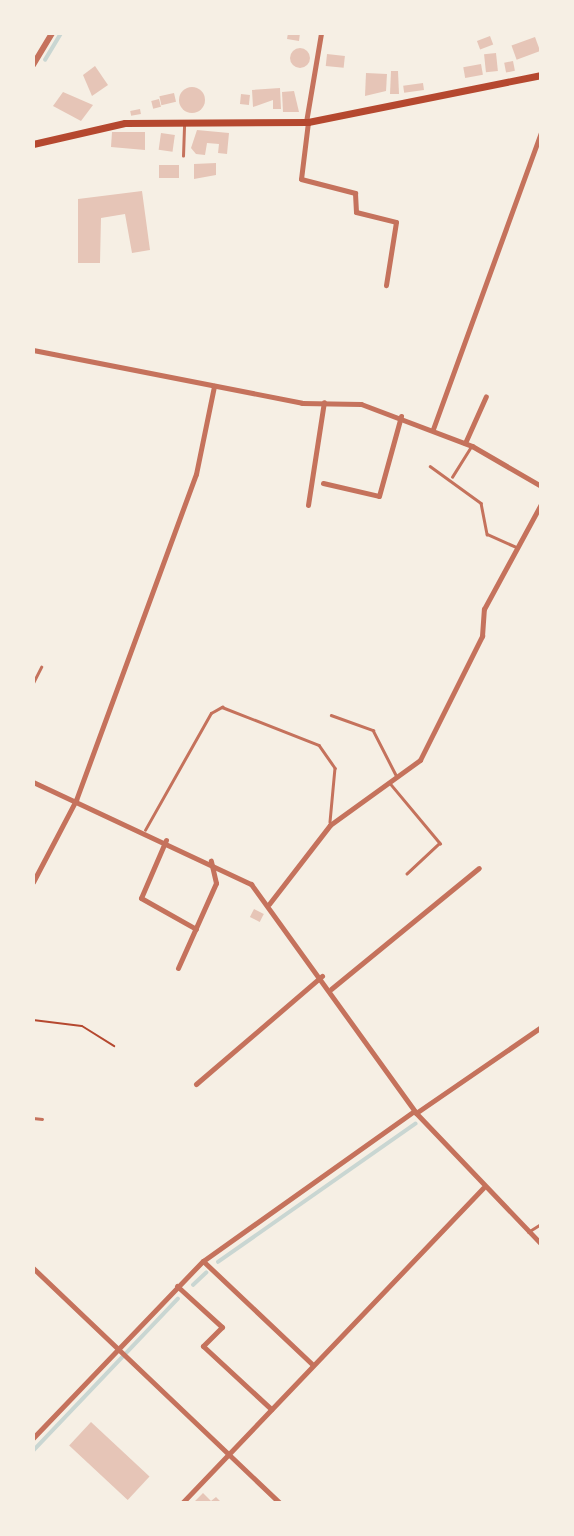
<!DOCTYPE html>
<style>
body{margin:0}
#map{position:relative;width:574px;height:1536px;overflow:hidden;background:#f6efe4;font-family:Commissioner,sans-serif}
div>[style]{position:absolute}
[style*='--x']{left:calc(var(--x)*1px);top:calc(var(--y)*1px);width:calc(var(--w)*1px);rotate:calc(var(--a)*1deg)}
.stream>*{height:3.5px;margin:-1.75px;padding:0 1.75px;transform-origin:1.75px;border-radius:1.75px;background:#c9d6d2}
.building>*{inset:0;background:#e6c5b7;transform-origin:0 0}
.round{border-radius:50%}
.path>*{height:2px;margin:-1px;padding:0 1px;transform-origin:1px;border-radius:1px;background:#b5482f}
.service>*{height:2.5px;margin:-1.25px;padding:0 1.25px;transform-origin:1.25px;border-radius:1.25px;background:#c5725c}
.minor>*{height:5px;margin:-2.5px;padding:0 2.5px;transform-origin:2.5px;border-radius:2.5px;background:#c5725c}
.tertiary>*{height:6px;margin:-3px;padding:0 3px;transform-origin:3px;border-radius:3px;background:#c5725c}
.secondary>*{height:7px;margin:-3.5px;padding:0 3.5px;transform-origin:3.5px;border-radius:3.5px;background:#b5482f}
span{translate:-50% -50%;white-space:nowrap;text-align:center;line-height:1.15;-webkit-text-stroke:6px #f6efe4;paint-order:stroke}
.frame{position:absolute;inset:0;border:35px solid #f6efe4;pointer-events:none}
</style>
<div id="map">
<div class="stream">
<i style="--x:45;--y:60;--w:31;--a:-59"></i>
<i style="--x:218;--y:1262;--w:241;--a:-35"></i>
<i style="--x:193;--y:1285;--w:18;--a:-43"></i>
<i style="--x:33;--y:1451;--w:210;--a:-46.4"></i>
</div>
<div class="building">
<i style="clip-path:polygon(288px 33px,300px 33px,299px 41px,287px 39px)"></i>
<i style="left:490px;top:36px;width:9px;height:14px;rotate:69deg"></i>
<i style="left:535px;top:37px;width:15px;height:25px;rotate:70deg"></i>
<i class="round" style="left:290px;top:48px;width:20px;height:20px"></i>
<i style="left:496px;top:53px;width:18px;height:12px;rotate:84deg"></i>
<i style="left:327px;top:54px;width:18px;height:12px;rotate:6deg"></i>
<i style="left:513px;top:61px;width:10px;height:9px;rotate:79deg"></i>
<i style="left:481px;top:64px;width:11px;height:18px;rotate:80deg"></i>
<i style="clip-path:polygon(95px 66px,108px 85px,92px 96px,83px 75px)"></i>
<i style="clip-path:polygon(391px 71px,398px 71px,399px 94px,390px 94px)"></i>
<i style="clip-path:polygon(366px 73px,387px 74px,386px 91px,365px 96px)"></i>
<i style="left:423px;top:83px;width:7px;height:20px;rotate:82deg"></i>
<i class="round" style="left:179px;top:87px;width:26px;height:26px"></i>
<i style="clip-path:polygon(280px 88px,281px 109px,273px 109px,273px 100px,253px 107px,252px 90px)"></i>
<i style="clip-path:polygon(294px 91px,299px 112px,283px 112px,282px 92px)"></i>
<i style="clip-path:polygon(63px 92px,93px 105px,81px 121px,53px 106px)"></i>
<i style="left:174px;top:93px;width:9px;height:15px;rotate:77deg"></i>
<i style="left:241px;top:94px;width:9px;height:10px;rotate:6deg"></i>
<i style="left:159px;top:99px;width:8px;height:8px;rotate:76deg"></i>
<i style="left:140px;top:109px;width:5px;height:10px;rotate:79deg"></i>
<i style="clip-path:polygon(197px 130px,229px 133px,227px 154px,218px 153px,219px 144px,207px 143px,205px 155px,196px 154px,191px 148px)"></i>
<i style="clip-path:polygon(112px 132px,145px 132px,145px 150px,111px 147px)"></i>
<i style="left:161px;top:133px;width:14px;height:17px;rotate:8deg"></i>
<i style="clip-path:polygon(216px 163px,216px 175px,194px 179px,194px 164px)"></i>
<i style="left:159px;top:165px;width:20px;height:13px"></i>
<i style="clip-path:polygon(142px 191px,150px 250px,132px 253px,125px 214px,101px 218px,100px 263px,78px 263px,78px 199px)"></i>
<i style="left:254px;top:909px;width:11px;height:9px;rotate:27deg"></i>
<i style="left:91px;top:1422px;width:80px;height:32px;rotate:43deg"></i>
<i style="clip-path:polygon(203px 1493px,211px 1501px,216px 1497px,222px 1503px,193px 1503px)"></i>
</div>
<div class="path">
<i style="--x:33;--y:1020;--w:49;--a:7"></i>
<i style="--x:82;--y:1026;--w:38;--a:32"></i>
</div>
<div class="service">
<i style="--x:183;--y:156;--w:33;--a:-88"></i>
<i style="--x:430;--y:466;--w:63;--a:36"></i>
<i style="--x:481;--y:503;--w:32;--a:79"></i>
<i style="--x:487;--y:534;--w:32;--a:24"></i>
<i style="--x:452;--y:477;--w:36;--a:-58"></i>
<i style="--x:33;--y:683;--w:18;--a:-63"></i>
<i style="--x:331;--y:715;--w:45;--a:19.7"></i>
<i style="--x:373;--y:730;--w:51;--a:62.9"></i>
<i style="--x:389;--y:782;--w:80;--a:50.1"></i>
<i style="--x:440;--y:843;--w:45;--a:136.8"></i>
<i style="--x:145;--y:830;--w:134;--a:-60.6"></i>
<i style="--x:211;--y:713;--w:13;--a:-29"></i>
<i style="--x:222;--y:707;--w:104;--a:21.4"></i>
<i style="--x:319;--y:745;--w:28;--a:55"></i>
<i style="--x:335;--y:768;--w:54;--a:95.3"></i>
<i style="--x:33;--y:1118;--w:9;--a:6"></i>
<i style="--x:528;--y:1232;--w:15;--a:-32"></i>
</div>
<div class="minor">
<i style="--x:306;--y:122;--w:90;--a:-80.4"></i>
<i style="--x:308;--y:122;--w:57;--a:97"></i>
<i style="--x:301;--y:179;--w:56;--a:14.5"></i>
<i style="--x:355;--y:193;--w:19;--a:87"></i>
<i style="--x:356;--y:212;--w:41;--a:14"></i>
<i style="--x:396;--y:222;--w:64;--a:99"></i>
<i style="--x:33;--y:350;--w:274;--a:11.1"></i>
<i style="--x:302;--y:403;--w:59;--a:1"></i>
<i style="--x:361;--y:404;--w:119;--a:20.7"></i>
<i style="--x:472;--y:446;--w:80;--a:30.1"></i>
<i style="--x:433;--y:429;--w:315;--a:-70"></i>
<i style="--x:465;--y:443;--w:51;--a:-65.9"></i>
<i style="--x:323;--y:483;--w:57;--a:13.1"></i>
<i style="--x:379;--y:496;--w:83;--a:-74.6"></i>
<i style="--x:308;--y:505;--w:104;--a:-81.2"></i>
<i style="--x:33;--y:782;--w:241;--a:25.1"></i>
<i style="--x:251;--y:884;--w:282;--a:54.2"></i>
<i style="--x:416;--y:1113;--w:181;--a:46.3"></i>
<i style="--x:166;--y:840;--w:63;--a:113.3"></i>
<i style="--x:141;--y:898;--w:63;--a:29.4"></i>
<i style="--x:33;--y:882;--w:93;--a:-62.3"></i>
<i style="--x:76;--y:800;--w:347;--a:-69.8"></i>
<i style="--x:196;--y:474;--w:90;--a:-78.4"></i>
<i style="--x:269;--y:904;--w:100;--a:-52.3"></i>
<i style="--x:330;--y:825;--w:111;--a:-35.8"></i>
<i style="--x:420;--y:760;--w:139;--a:-63.4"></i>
<i style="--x:482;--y:636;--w:27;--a:-86"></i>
<i style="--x:484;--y:609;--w:119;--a:-61.5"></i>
<i style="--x:178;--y:968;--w:93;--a:-65.9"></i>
<i style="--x:216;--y:883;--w:23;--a:-103"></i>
<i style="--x:331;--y:989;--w:191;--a:-39.3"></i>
<i style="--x:196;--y:1084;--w:166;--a:-40.6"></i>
<i style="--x:416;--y:1113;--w:152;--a:-34.5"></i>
<i style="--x:203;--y:1261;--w:151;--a:43.4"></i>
<i style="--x:33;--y:1268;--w:341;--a:43.6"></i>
<i style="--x:177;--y:1286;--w:61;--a:42.3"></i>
<i style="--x:222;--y:1327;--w:27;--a:135"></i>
<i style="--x:203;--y:1346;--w:93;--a:42.8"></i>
<i style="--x:33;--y:1438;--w:245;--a:-46.2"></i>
<i style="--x:203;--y:1261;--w:259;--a:-35.4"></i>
<i style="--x:182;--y:1503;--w:436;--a:-46.3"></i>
</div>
<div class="tertiary">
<i style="--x:33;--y:65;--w:37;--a:-59"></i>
</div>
<div class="secondary">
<i style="--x:33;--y:144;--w:94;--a:-12.9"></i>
<i style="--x:125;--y:123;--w:183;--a:-0.3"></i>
<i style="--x:308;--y:122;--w:238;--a:-11.4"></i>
</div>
<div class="frame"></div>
</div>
